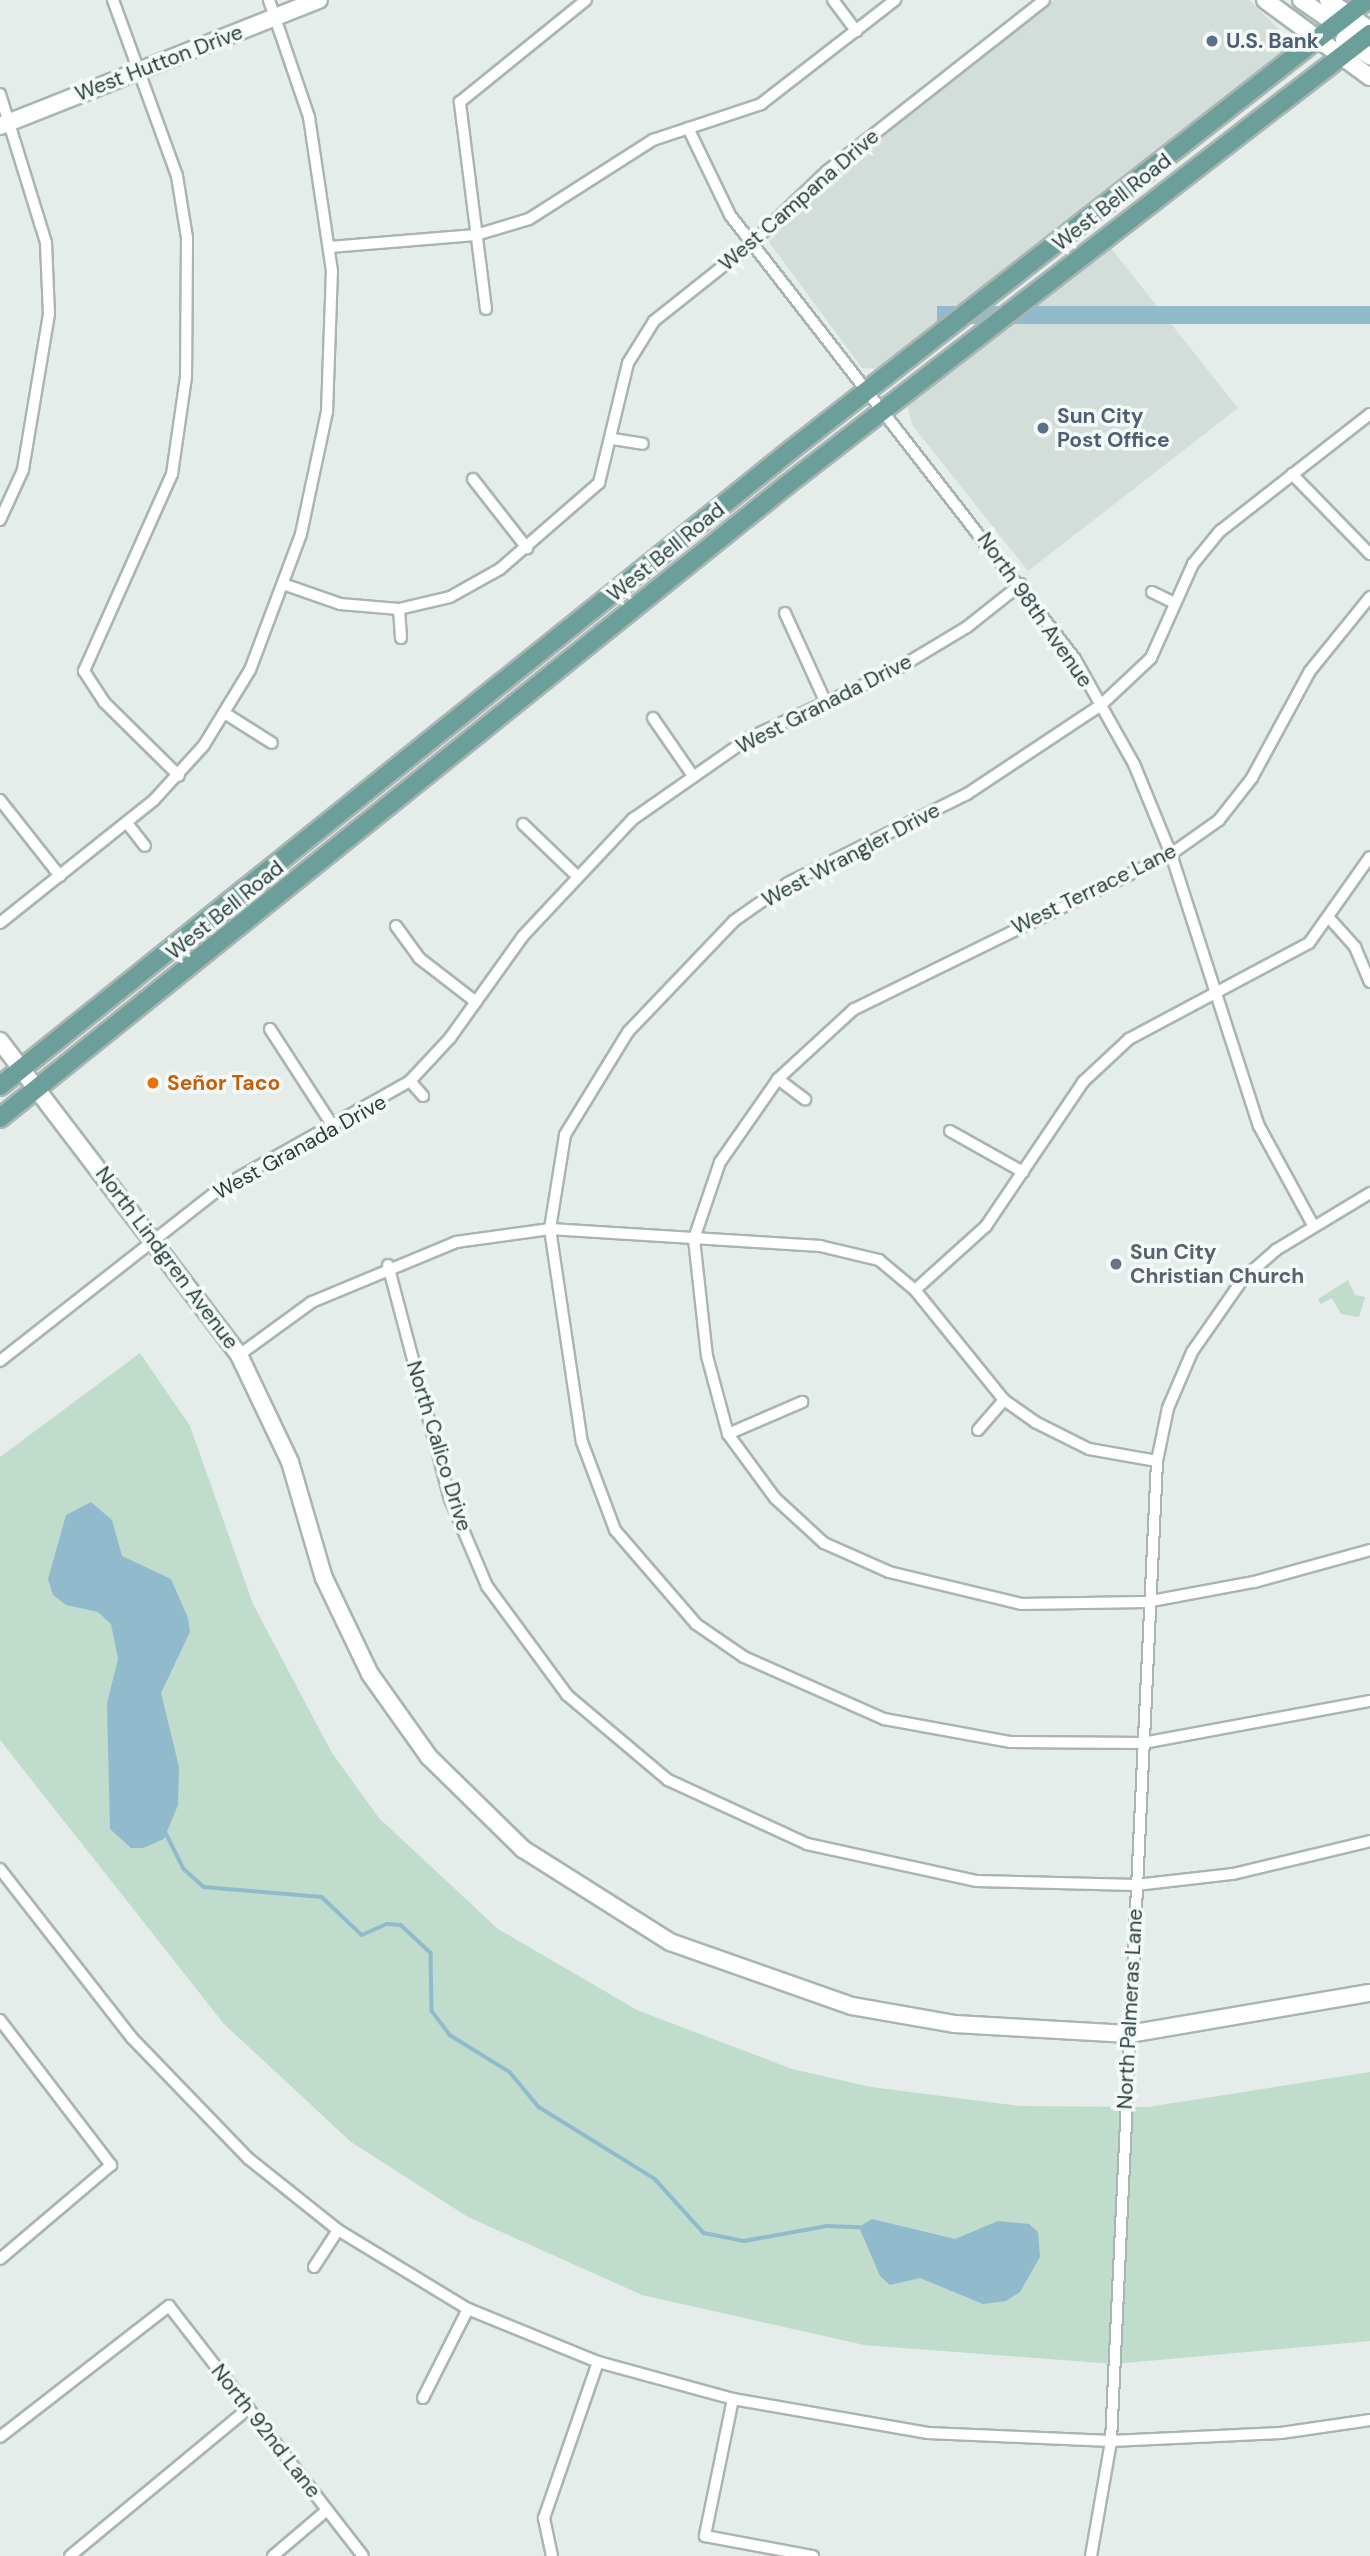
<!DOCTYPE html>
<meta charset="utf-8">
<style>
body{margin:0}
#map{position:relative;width:1370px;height:2556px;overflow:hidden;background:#e5edeb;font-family:"DM Sans",sans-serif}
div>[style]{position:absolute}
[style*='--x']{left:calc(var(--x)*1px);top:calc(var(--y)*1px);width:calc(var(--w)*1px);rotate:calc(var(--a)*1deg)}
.built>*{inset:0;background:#d3ddda}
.green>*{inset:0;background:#c0dccc}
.water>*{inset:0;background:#92bacd;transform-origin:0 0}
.stream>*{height:3.5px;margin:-1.75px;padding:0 1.75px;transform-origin:1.75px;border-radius:1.75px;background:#92bacd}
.roads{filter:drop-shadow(2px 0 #a8b5b3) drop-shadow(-2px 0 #a8b5b3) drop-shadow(0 2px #a8b5b3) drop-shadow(0 -2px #a8b5b3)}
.street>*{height:10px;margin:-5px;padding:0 5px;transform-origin:5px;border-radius:5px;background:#fff}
.secondary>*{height:16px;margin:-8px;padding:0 8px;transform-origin:8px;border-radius:8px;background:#fff}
.primary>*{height:18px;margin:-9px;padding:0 9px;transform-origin:9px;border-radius:9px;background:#6d9f9a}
.dots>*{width:19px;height:19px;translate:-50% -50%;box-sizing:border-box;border:4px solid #f5faf8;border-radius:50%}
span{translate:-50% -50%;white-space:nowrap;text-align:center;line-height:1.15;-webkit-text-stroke:7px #f5faf8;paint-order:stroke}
.service-label{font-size:21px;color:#4e5e75;font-weight:700}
.left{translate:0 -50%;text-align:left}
.street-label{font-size:21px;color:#253d3b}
.food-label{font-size:21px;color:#c56008;font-weight:700}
.worship-label{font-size:21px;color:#5b616d;font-weight:700}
</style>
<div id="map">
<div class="built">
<i style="clip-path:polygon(1054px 0,1249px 0,1287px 37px,1280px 54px,880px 369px,862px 368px,769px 242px,826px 180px)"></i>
<i style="clip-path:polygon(1110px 247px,1238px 408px,1028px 571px,913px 426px,907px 405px)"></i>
</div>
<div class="green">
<i style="clip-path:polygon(1348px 1280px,1355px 1295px,1365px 1297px,1359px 1317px,1341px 1314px,1332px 1298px,1321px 1304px,1318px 1299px)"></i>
<i style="clip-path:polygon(140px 1353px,190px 1426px,253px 1604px,332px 1753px,379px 1818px,498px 1929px,637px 2010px,792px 2069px,871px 2087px,1020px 2106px,1148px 2107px,1370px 2072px,1370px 2341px,1114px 2364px,864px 2345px,642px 2295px,468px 2217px,351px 2142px,224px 2024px,0 1740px,0 1457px)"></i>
</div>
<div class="water">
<i style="left:1370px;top:306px;width:18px;height:433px;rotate:90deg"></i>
<i style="clip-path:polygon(91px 1502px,112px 1520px,122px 1556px,171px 1579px,188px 1618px,190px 1632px,161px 1693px,179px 1767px,178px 1805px,164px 1839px,143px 1848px,131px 1848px,110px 1829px,107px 1703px,118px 1659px,111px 1624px,98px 1612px,66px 1605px,53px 1595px,48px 1579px,66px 1515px)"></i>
<i style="clip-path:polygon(872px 2219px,955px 2239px,998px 2221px,1029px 2224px,1038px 2232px,1040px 2257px,1020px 2292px,1006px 2301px,983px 2304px,920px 2278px,890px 2285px,880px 2276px,859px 2227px)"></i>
</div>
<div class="stream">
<i style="--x:166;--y:1833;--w:40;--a:63.4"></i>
<i style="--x:184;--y:1869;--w:27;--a:42"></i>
<i style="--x:204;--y:1887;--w:118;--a:4.8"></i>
<i style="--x:322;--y:1897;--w:55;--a:43.5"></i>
<i style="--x:362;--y:1935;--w:27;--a:-24"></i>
<i style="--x:387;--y:1924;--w:14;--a:4"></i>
<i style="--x:401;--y:1925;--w:41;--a:43"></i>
<i style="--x:431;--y:1953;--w:58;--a:89"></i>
<i style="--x:432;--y:2011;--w:30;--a:53"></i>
<i style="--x:450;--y:2035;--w:70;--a:31.7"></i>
<i style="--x:510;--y:2072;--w:45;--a:50.4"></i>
<i style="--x:539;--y:2107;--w:137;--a:31.8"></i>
<i style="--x:655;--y:2179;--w:73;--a:47.8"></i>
<i style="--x:704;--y:2233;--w:41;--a:11.3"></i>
<i style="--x:744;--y:2241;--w:84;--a:-10.2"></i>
<i style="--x:827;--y:2226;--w:32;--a:2"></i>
</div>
<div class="roads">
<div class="street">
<i style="--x:113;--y:0;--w:187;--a:70"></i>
<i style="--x:177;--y:176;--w:63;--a:80.8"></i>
<i style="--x:187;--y:238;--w:139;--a:90.4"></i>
<i style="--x:186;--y:377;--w:98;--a:98.2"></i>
<i style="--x:172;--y:474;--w:216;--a:114.1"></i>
<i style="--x:84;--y:671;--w:37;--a:57"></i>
<i style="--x:104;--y:702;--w:105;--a:44.6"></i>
<i style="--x:833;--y:0;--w:39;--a:53"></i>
<i style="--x:0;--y:94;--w:156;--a:72.8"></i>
<i style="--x:46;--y:243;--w:71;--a:87.6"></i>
<i style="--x:49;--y:314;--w:158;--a:99.5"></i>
<i style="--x:23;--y:470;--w:55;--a:114.7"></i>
<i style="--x:688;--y:128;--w:97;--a:64.2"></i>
<i style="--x:730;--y:215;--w:562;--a:52.15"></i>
<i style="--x:1075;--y:659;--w:120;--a:60.7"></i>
<i style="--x:1134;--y:764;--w:97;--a:67.7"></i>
<i style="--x:1171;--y:854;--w:286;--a:72.1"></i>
<i style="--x:1259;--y:1126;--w:113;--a:61.4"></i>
<i style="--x:330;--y:247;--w:146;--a:-4.7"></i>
<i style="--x:476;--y:235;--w:55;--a:-16.8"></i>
<i style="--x:529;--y:219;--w:147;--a:-32.5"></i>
<i style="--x:653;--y:140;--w:114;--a:-18.4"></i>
<i style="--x:761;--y:104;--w:170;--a:-37.8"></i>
<i style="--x:486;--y:309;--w:209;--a:-97.2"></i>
<i style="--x:460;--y:102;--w:162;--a:-39"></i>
<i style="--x:1370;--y:414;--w:190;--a:142"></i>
<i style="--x:1220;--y:531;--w:43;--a:129.3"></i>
<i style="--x:1193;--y:564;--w:103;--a:114.1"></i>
<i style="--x:1151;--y:658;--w:69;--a:136.8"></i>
<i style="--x:1101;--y:705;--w:161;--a:146.4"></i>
<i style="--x:967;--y:794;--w:200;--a:153.6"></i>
<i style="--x:788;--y:883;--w:66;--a:144.9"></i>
<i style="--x:734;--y:921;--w:153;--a:133.7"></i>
<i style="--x:628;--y:1032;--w:121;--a:121.5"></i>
<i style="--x:565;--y:1135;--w:95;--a:99.1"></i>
<i style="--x:550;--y:1229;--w:215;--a:81.5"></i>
<i style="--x:582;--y:1442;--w:94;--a:69.4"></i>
<i style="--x:615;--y:1530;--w:124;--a:49.2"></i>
<i style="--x:696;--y:1624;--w:58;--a:34.5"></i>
<i style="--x:744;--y:1657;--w:153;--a:23.9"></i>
<i style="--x:884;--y:1719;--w:129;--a:10.3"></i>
<i style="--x:1011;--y:1742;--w:132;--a:0.4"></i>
<i style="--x:1143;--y:1743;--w:231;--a:-10.5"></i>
<i style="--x:613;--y:439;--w:30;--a:9"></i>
<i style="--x:1292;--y:474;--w:112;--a:45.7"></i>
<i style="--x:473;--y:479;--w:88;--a:52"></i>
<i style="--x:283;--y:584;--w:60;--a:19.3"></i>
<i style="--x:340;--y:604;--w:59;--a:4.8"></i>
<i style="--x:399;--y:609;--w:52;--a:-13.2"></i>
<i style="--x:450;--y:597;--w:57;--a:-29.2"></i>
<i style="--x:500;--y:569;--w:131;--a:-41"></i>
<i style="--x:599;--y:483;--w:123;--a:-76.4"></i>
<i style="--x:628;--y:363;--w:49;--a:-58.2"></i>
<i style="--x:654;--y:321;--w:125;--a:-38.5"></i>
<i style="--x:752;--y:243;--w:104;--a:-43.8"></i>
<i style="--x:827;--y:171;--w:276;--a:-38.2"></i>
<i style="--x:1152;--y:592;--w:25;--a:26"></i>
<i style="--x:1370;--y:597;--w:95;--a:129"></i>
<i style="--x:1310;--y:671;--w:122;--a:118.5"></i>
<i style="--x:1252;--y:778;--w:53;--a:128.2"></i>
<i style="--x:1219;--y:820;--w:59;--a:144.7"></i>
<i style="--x:1171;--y:854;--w:353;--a:153.9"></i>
<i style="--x:854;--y:1009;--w:103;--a:137.4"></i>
<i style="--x:778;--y:1079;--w:101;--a:124.9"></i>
<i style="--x:720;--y:1162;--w:81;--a:108.7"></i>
<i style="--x:694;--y:1239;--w:118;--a:83.7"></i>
<i style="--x:707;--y:1356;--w:81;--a:74.9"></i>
<i style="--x:728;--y:1434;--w:79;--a:53.7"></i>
<i style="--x:775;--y:1498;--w:67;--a:42.6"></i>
<i style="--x:824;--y:1543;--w:71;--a:24"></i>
<i style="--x:889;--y:1572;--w:136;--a:13.6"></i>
<i style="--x:1021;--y:1604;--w:125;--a:-0.9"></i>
<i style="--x:1146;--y:1602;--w:110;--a:-10.5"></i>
<i style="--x:1254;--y:1582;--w:120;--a:-15.4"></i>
<i style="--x:399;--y:609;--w:29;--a:86"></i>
<i style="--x:785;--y:613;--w:99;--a:65.5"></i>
<i style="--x:226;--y:714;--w:54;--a:32.2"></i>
<i style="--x:653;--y:718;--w:70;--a:55.4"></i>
<i style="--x:0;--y:800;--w:97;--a:51.7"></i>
<i style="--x:127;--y:823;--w:29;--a:52"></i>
<i style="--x:523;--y:824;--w:74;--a:43.9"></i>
<i style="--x:1330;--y:919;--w:38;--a:48"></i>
<i style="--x:1355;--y:947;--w:38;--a:67"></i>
<i style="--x:0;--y:923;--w:197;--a:-38.6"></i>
<i style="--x:154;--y:800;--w:74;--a:-47.7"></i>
<i style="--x:204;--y:745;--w:88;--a:-58.5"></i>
<i style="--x:250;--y:670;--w:145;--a:-69.4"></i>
<i style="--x:301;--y:534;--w:125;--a:-78"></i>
<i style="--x:327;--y:412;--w:141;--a:-88"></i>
<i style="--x:332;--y:271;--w:156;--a:-98.5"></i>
<i style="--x:309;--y:117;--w:124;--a:-108.9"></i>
<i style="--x:396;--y:926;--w:39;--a:54"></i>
<i style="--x:419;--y:958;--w:72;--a:37.7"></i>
<i style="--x:270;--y:1029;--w:118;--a:57.1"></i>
<i style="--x:778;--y:1079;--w:34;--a:37"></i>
<i style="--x:410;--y:1081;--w:20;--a:49"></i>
<i style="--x:950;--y:1131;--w:84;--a:29.3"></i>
<i style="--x:388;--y:1265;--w:242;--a:75.2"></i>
<i style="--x:450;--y:1499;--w:95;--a:67"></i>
<i style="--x:487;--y:1586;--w:135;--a:53.7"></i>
<i style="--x:567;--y:1695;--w:132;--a:40.1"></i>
<i style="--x:668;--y:1780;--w:153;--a:24.7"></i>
<i style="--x:807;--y:1844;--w:174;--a:12.3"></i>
<i style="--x:977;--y:1881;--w:159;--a:1.4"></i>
<i style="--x:1136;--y:1885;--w:98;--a:-6.5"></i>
<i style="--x:1233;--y:1874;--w:141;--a:-13.5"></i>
<i style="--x:915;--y:1290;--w:96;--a:-42"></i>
<i style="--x:986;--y:1226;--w:174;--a:-56"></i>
<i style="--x:1083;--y:1082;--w:63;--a:-43.1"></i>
<i style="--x:1129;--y:1039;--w:204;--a:-28.1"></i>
<i style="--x:1309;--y:943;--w:105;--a:-54.7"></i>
<i style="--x:239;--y:1355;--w:90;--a:-36"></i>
<i style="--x:312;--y:1302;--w:156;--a:-22.6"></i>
<i style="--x:456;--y:1242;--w:95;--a:-7.9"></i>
<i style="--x:550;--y:1229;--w:271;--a:3.6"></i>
<i style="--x:820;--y:1246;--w:61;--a:13.3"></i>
<i style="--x:879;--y:1260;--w:47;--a:39.8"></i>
<i style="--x:915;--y:1290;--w:141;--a:51"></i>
<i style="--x:1004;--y:1400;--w:38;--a:35"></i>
<i style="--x:1035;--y:1422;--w:60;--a:26.6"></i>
<i style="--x:1089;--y:1449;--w:69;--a:10"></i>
<i style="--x:0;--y:1361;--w:282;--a:-38.1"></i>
<i style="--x:222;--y:1187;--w:216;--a:-29.4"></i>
<i style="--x:410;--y:1081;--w:59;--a:-47.1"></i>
<i style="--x:450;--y:1038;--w:125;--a:-54.4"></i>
<i style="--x:523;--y:936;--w:161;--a:-46.8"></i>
<i style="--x:633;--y:819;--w:141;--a:-34.9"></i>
<i style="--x:749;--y:738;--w:157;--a:-24.8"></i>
<i style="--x:892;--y:672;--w:87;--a:-31"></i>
<i style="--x:967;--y:627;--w:69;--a:-38.5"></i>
<i style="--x:978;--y:1430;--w:40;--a:-49"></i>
<i style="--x:728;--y:1434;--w:81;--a:-23.4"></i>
<i style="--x:0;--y:1869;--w:214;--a:52"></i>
<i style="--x:132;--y:2038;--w:168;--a:46"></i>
<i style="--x:249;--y:2159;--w:114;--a:38.6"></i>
<i style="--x:338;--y:2230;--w:152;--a:31.3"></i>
<i style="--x:468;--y:2309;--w:140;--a:22.2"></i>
<i style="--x:598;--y:2362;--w:140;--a:15.3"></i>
<i style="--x:733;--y:2399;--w:198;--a:9.9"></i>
<i style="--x:928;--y:2433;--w:183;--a:2.5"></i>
<i style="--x:1111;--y:2441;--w:170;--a:-2.7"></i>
<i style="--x:1281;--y:2433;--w:90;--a:-8.3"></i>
<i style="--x:0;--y:2020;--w:183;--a:52.6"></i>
<i style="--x:111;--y:2165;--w:145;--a:139.7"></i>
<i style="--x:314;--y:2267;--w:44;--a:-57"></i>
<i style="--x:423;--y:2398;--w:100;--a:-63.2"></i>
<i style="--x:733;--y:2399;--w:140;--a:101.6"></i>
<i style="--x:705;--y:2536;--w:110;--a:10.5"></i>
<i style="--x:0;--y:2437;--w:214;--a:-37.8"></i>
<i style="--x:169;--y:2306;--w:316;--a:52.2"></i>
<i style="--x:70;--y:2556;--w:232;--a:-39.6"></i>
<i style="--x:273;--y:2556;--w:71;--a:-40.4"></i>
<i style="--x:552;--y:2556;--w:39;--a:-102"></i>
<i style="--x:544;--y:2518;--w:165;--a:-70.9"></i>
<i style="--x:1091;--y:2556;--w:117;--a:-80.1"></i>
<i style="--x:1111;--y:2441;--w:981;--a:-87.31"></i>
<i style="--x:1157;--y:1461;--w:54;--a:-78.3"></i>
<i style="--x:1168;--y:1408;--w:61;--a:-66.8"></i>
<i style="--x:1192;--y:1352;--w:89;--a:-55.1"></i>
<i style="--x:1243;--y:1279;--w:44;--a:-41.3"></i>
<i style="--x:1276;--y:1250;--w:110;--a:-31.2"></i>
</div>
<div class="secondary">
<i style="--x:1265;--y:0;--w:130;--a:36.3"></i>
<i style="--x:1301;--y:0;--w:55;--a:34.6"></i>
<i style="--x:1346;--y:31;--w:24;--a:2"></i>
<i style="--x:1328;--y:0;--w:52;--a:35.5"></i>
<i style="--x:1344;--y:40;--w:31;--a:32"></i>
<i style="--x:0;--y:126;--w:343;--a:-21.6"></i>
<i style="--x:0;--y:1041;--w:395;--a:52.7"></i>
<i style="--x:239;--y:1355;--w:119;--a:64.5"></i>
<i style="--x:290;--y:1462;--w:121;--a:73.7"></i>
<i style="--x:324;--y:1578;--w:106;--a:64.4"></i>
<i style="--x:370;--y:1674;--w:102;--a:54.6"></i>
<i style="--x:429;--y:1757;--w:132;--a:44.4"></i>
<i style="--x:523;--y:1849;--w:174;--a:32.3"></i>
<i style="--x:670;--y:1942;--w:193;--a:19.4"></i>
<i style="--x:852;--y:2006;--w:105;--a:9.9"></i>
<i style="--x:955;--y:2024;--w:174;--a:3.3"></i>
<i style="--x:1129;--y:2034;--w:244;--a:-9.7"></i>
</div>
<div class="primary">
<i style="--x:0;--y:1086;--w:1015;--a:-38.8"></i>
<i style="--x:791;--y:450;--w:731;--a:-38"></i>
<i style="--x:0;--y:1118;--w:1011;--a:-38.82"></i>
<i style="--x:788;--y:484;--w:736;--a:-37.71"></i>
</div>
</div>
<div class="dots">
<i style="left:1212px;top:41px;background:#5c6f8a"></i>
<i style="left:1043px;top:428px;background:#5c6f8a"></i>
<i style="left:153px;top:1083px;background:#e8710a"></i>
<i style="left:1116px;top:1264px;background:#6b7280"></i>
</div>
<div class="service-label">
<span class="left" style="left:1226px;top:41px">U.S. Bank</span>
<span class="left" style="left:1057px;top:428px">Sun City<br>Post Office</span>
</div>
<div class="street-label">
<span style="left:159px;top:63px;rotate:-21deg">West Hutton Drive</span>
<span style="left:799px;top:200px;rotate:-41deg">West Campana Drive</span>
<span style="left:1112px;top:202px;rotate:-38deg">West Bell Road</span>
<span style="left:666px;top:552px;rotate:-39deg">West Bell Road</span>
<span style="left:1035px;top:610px;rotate:55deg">North 98th Avenue</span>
<span style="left:824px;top:704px;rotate:-27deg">West Granada Drive</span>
<span style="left:851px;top:855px;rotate:-28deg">West Wrangler Drive</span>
<span style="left:1094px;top:889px;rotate:-26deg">West Terrace Lane</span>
<span style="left:225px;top:910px;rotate:-39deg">West Bell Road</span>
<span style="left:300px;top:1147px;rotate:-29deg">West Granada Drive</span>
<span style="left:167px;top:1258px;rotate:53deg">North Lindgren Avenue</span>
<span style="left:439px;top:1446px;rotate:73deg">North Calico Drive</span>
<span style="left:1130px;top:2009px;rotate:-87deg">North Palmeras Lane</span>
<span style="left:266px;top:2431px;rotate:52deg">North 92nd Lane</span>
</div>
<div class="food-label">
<span class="left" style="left:167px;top:1083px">Señor Taco</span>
</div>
<div class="worship-label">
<span class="left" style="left:1130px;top:1264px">Sun City<br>Christian Church</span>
</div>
</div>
